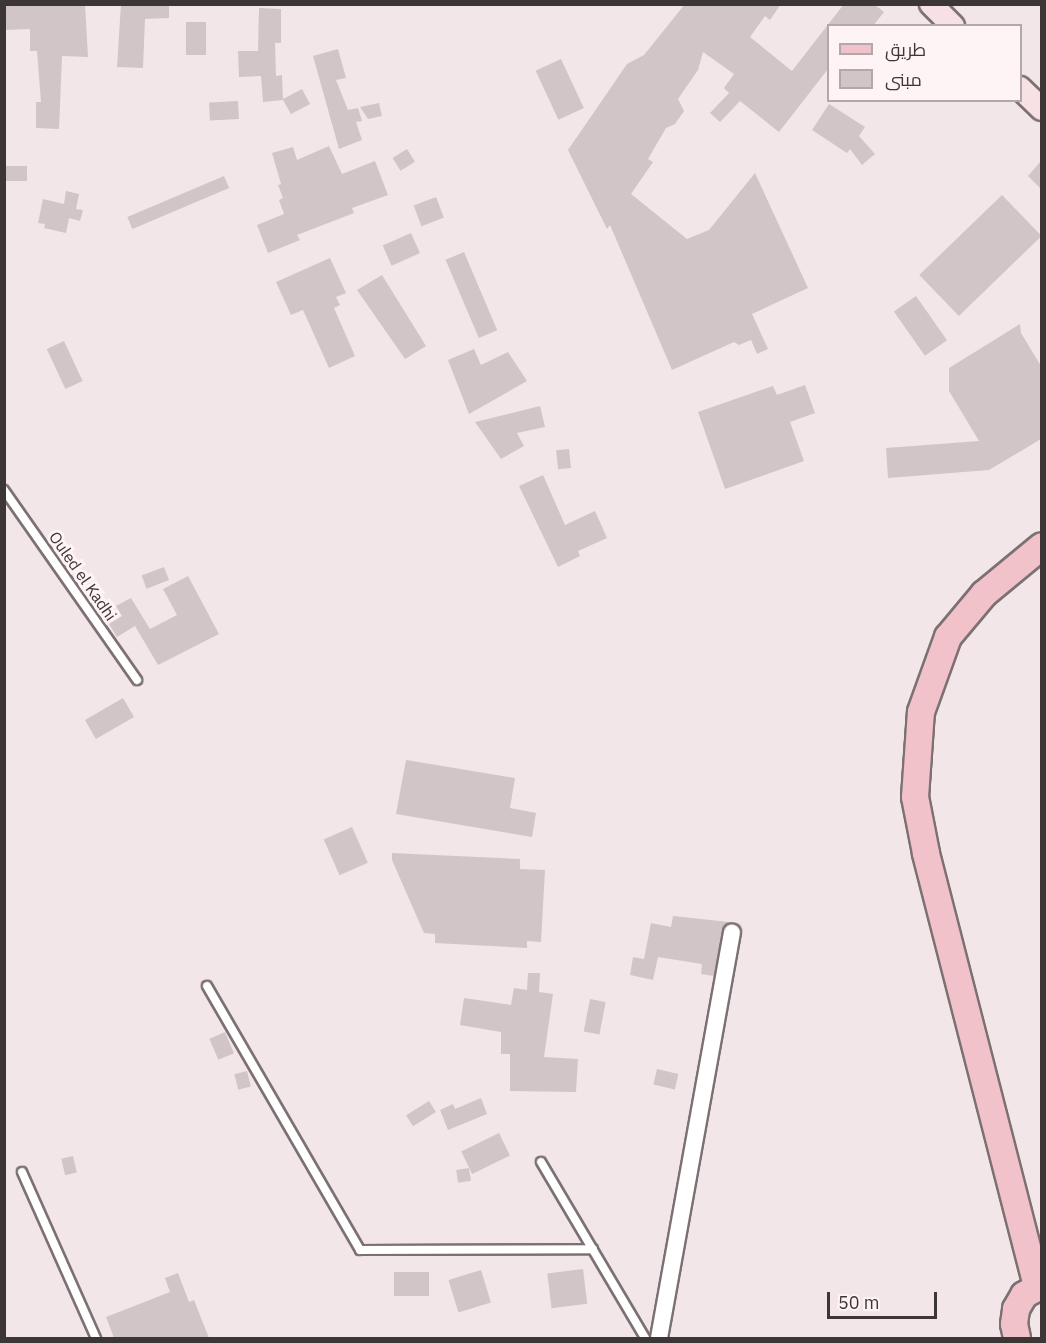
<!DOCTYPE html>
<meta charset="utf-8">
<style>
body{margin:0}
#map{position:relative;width:1046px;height:1343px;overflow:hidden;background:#f3e6e8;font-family:"IBM Plex Sans",Cairo,sans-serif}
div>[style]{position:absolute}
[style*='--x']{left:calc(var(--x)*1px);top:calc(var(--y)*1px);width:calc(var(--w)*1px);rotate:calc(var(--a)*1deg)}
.building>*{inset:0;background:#d2c5c7;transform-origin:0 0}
.roads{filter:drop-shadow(2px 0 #7c7172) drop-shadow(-2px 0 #7c7172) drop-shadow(0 2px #7c7172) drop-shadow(0 -2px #7c7172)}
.lane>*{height:8px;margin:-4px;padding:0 4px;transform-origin:4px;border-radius:4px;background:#fff}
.street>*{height:16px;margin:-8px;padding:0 8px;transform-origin:8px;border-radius:8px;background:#fff}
.secondary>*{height:22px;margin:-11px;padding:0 11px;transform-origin:11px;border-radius:11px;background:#f8e1e5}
.primary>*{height:26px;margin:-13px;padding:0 13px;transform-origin:13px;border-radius:13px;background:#f1c2ca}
span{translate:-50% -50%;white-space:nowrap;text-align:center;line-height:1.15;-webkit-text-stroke:6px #fff4f5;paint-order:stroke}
.street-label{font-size:16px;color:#3c3637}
.frame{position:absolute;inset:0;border:6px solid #3c3637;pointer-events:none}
.legend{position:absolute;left:827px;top:24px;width:195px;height:78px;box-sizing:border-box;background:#fff4f5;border:2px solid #b1a8a9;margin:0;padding:8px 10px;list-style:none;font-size:18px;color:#3c3637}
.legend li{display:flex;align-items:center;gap:12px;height:30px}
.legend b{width:30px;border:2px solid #b1a8a9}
.scale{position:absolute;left:827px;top:1292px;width:110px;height:27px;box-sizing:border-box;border:3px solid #3c3637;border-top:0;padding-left:8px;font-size:18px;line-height:21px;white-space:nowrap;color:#3c3637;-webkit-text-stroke:4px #fff4f5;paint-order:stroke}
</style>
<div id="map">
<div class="building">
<i style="clip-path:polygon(4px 4px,85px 4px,88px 57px,62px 56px,59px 129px,36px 128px,36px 102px,41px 102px,37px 51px,30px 51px,30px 29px,5px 30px)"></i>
<i style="clip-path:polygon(121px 4px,169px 4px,169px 18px,145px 19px,143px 68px,117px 67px)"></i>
<i style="clip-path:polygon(685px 4px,781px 4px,770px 20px,765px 16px,750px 37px,792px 71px,844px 4px,874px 4px,884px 12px,873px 26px,828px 26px,828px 69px,779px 132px,740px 101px,720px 122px,710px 113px,729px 93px,724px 88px,734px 74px,703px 52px,698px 70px,678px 99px,684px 111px,675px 124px,666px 128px,648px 159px,653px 162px,631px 194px,687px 239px,709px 230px,755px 173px,808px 288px,752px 314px,768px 349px,757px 354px,751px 340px,739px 345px,734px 342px,672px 370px,610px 225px,607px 229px,568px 150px,627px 64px,644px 55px)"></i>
<i style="clip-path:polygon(259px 8px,281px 9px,281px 43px,275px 43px,276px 76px,282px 75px,283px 99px,302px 89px,310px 104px,291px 114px,283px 100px,263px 102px,261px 76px,239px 77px,238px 51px,258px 51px)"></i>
<i style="left:186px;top:22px;width:20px;height:33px"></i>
<i style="clip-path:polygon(338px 49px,346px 78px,336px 80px,348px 110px,358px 108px,362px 121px,356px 122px,362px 140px,339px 149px,313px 56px)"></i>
<i style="left:561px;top:59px;width:54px;height:28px;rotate:65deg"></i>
<i style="left:238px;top:101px;width:18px;height:29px;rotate:87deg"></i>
<i style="clip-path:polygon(379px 103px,382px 116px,368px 119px,360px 107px)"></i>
<i style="clip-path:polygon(829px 104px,865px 127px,859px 136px,875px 154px,862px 165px,850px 149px,847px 153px,812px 130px)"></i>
<i style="clip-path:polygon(329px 146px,342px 174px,375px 161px,388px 195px,352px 208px,354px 213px,297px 235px,300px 240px,268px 253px,257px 225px,284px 214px,279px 200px,283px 198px,278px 185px,281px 184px,272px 153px,293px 147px,297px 160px)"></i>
<i style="left:407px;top:149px;width:15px;height:17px;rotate:58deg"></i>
<i style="clip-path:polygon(1041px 161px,1041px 189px,1028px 176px)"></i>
<i style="left:27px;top:166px;width:15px;height:23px;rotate:90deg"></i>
<i style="left:224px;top:176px;width:13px;height:105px;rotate:67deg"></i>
<i style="clip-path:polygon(66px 191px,79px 194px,76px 209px,83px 210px,80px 221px,69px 218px,66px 233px,44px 228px,45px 224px,38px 223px,43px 199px,64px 204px)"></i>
<i style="left:1002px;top:195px;width:57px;height:115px;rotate:46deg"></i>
<i style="left:436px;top:197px;width:22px;height:24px;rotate:69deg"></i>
<i style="left:411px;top:233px;width:22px;height:31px;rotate:66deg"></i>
<i style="left:464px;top:252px;width:85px;height:20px;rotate:67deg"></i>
<i style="clip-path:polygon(330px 258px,346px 293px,336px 297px,340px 305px,334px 308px,355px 356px,329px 368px,303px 310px,291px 315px,276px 282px)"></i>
<i style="clip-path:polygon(382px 275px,426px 346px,405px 359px,357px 290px)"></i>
<i style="left:916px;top:296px;width:54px;height:27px;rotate:55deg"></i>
<i style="clip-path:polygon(1020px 324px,1021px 333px,1041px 366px,1041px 439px,989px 470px,888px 478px,886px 448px,979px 441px,949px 391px,949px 368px)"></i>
<i style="left:64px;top:341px;width:44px;height:19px;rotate:65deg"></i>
<i style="clip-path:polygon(474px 349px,481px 365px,508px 352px,527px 381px,469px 414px,448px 360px)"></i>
<i style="clip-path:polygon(805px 385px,815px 413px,790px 422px,804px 461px,725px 489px,698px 412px,773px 386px,777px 395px)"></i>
<i style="clip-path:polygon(540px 406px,545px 427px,517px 433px,524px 446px,501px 459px,475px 422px)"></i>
<i style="left:569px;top:449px;width:19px;height:13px;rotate:84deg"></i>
<i style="clip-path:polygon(543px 475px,565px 525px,595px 511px,607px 538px,578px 551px,580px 556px,558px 567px,519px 486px)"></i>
<i style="left:164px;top:567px;width:14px;height:24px;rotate:69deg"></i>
<i style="clip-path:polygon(188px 576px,219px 634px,158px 665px,135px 626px,117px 637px,109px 624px,122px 616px,116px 606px,131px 598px,150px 629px,177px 615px,163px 589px)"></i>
<i style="left:123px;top:698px;width:22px;height:44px;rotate:60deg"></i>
<i style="clip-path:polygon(406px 760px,515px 778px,510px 808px,536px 813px,532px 837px,396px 814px)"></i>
<i style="left:352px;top:827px;width:39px;height:31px;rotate:66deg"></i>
<i style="clip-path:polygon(392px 853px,520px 859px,520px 869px,545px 870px,541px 942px,527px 941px,527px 948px,435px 943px,435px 934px,424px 933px,392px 860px)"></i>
<i style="clip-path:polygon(673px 916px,729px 922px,722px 931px,714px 976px,701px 974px,702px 964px,658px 957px,653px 980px,630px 975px,633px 957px,644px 959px,651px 923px,671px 927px)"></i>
<i style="clip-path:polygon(528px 973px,540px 973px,539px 992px,553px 994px,544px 1057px,578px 1059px,576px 1092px,510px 1091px,510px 1054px,501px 1054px,501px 1032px,460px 1025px,464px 998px,511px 1005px,514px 988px,527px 990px)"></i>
<i style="left:590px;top:999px;width:16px;height:33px;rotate:11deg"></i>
<i style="left:225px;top:1032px;width:23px;height:17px;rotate:67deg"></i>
<i style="left:657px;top:1069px;width:22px;height:16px;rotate:13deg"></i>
<i style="left:247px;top:1071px;width:16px;height:13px;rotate:76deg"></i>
<i style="clip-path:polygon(481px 1098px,487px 1114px,448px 1130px,440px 1110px,453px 1104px,455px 1109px)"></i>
<i style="left:429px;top:1101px;width:13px;height:27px;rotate:58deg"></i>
<i style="left:499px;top:1133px;width:25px;height:42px;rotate:64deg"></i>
<i style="left:73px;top:1156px;width:17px;height:12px;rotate:77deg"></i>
<i style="left:469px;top:1168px;width:13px;height:13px;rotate:81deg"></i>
<i style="left:583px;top:1269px;width:35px;height:36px;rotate:83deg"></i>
<i style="left:481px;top:1270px;width:34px;height:34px;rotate:73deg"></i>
<i style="left:429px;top:1272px;width:24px;height:35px;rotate:90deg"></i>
<i style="clip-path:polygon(178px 1273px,189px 1302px,194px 1300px,209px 1338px,114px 1338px,106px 1317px,170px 1292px,165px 1278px)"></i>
</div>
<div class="roads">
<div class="lane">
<i style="--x:4;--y:490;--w:232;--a:55"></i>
<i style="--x:207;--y:986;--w:305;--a:59.9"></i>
<i style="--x:360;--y:1250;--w:233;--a:-0.2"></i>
<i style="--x:541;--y:1162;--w:204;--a:59.4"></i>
<i style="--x:22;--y:1172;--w:182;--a:66"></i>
</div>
<div class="street">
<i style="--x:659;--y:1338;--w:412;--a:-79.8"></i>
</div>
<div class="secondary">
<i style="--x:931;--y:4;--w:31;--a:45"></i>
<i style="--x:1020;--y:88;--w:30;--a:44"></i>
</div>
<div class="primary">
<i style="--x:1037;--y:1286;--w:447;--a:-104.4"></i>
<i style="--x:926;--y:853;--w:57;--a:-101.1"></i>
<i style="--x:915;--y:797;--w:85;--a:-86"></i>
<i style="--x:921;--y:712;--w:80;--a:-70.2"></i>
<i style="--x:948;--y:637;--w:56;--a:-50.1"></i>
<i style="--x:984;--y:594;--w:75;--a:-39.6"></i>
<i style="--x:1017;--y:1338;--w:14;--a:-102"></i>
<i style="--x:1014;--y:1324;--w:15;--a:-82"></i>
<i style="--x:1016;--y:1309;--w:16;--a:-60"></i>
<i style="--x:1024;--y:1295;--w:21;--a:-29"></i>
</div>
</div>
<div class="street-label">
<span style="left:83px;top:576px;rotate:55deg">Ouled el Kadhi</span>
</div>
<div class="frame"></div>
<ul class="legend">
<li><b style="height:8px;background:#f1c2ca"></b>طريق</li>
<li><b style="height:16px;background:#d2c5c7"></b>مبنى</li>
</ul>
<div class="scale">50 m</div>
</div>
